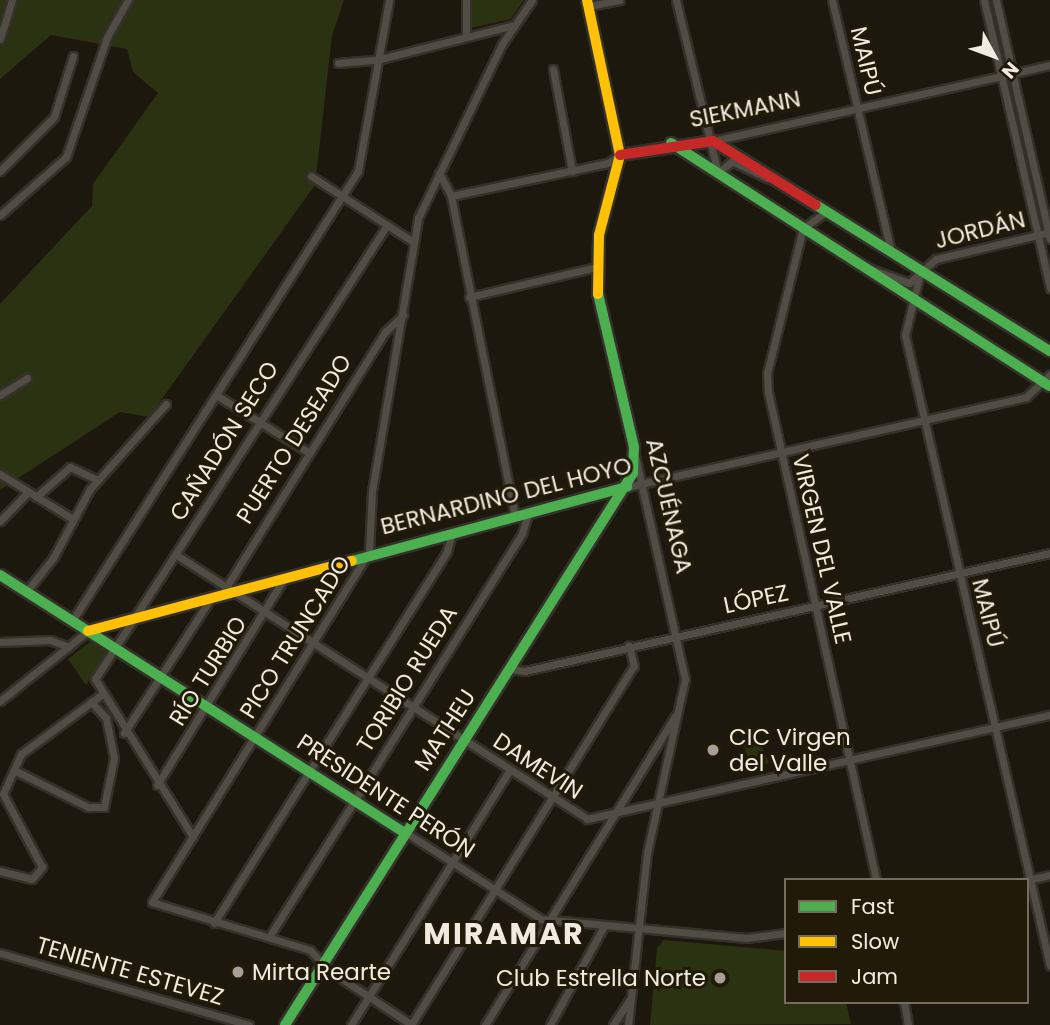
<!DOCTYPE html>
<meta charset="utf-8">
<style>
body{margin:0}
#map{position:relative;width:1050px;height:1025px;overflow:hidden;background:#1c180e;font-family:Poppins,sans-serif}
div>[style]{position:absolute}
[style*='--x']{left:calc(var(--x)*1px);top:calc(var(--y)*1px);width:calc(var(--w)*1px);rotate:calc(var(--a)*1deg)}
.green>*{inset:0;background:#2b3211}
.roads{filter:drop-shadow(2px 0 #34312a) drop-shadow(-2px 0 #34312a) drop-shadow(0 2px #34312a) drop-shadow(0 -2px #34312a)}
.street>*{height:7px;margin:-3.5px;padding:0 3.5px;transform-origin:3.5px;border-radius:3.5px;background:#514d45}
.fast>*{height:10px;margin:-5px;padding:0 5px;transform-origin:5px;border-radius:5px;background:#4caf50}
.slow>*{height:10px;margin:-5px;padding:0 5px;transform-origin:5px;border-radius:5px;background:#ffc107}
.jam>*{height:10px;margin:-5px;padding:0 5px;transform-origin:5px;border-radius:5px;background:#c62828}
.dots>*{width:19px;height:19px;translate:-50% -50%;box-sizing:border-box;border:4px solid #221a08;border-radius:50%}
span{translate:-50% -50%;white-space:nowrap;text-align:center;line-height:1.15;-webkit-text-stroke:6px #221a08;paint-order:stroke}
.street-label{font-size:23px;color:#f0eadf}
.poi-label{font-size:23px;color:#f0eadf}
.left{translate:0 -50%;text-align:left}
.right{translate:-100% -50%;text-align:right}
.district-label{font-size:30px;color:#f0eadf;font-weight:700;letter-spacing:2px}
.legend{position:absolute;left:784px;top:878px;width:245px;height:126px;box-sizing:border-box;background:#221a08;border:2px solid #746d5e;margin:0;padding:9px 12px;list-style:none;font-size:21px;color:#f0eadf}
.legend li{display:flex;align-items:center;gap:14px;height:35px}
.legend b{width:35px;border:2px solid #746d5e}
.north{position:absolute;left:959px;top:21px;width:70px;height:70px;-webkit-text-stroke:5px #221a08;paint-order:stroke;rotate:131deg;font-size:19px;font-weight:700;line-height:28px;text-align:center;color:#f0eadf}
.north::after{content:'';display:block;margin:auto;width:24px;height:32px;background:#f0eadf;clip-path:polygon(50% 0,100% 100%,50% 72%,0 100%)}
</style>
<div id="map">
<div class="green">
<i style="clip-path:polygon(0 0,344px 0,332px 36px,315px 185px,149px 417px,120px 412px,0 490px,0 304px,92px 206px,93px 184px,158px 93px,133px 72px,127px 49px,51px 35px,0 79px)"></i>
<i style="clip-path:polygon(470px 0,524px 0,511px 19px,470px 28px)"></i>
<i style="clip-path:polygon(90px 642px,115px 647px,86px 685px,68px 659px)"></i>
<i style="clip-path:polygon(757px 736px,769px 763px,751px 768px,742px 740px)"></i>
<i style="clip-path:polygon(664px 940px,786px 951px,786px 1002px,846px 1002px,851px 1024px,650px 1025px,657px 948px)"></i>
</div>
<div class="roads">
<div class="street">
<i style="--x:466;--y:0;--w:35;--a:90"></i>
<i style="--x:676;--y:0;--w:178;--a:76.4"></i>
<i style="--x:832;--y:0;--w:258;--a:76.8"></i>
<i style="--x:984;--y:0;--w:296;--a:77.1"></i>
<i style="--x:996;--y:0;--w:245;--a:77.3"></i>
<i style="--x:589;--y:6;--w:31;--a:-11"></i>
<i style="--x:0;--y:39;--w:41;--a:-72.9"></i>
<i style="--x:338;--y:63;--w:38;--a:-5"></i>
<i style="--x:376;--y:60;--w:142;--a:-14.2"></i>
<i style="--x:553;--y:69;--w:104;--a:79.4"></i>
<i style="--x:713;--y:141;--w:345;--a:-12.7"></i>
<i style="--x:0;--y:171;--w:76;--a:-45"></i>
<i style="--x:54;--y:117;--w:64;--a:-72.7"></i>
<i style="--x:719;--y:172;--w:17;--a:-40"></i>
<i style="--x:732;--y:161;--w:39;--a:26"></i>
<i style="--x:439;--y:173;--w:26;--a:62"></i>
<i style="--x:451;--y:196;--w:325;--a:78.7"></i>
<i style="--x:311;--y:176;--w:120;--a:32.8"></i>
<i style="--x:451;--y:196;--w:160;--a:-11.9"></i>
<i style="--x:608;--y:163;--w:14;--a:-34"></i>
<i style="--x:826;--y:212;--w:28;--a:145"></i>
<i style="--x:803;--y:228;--w:149;--a:103.9"></i>
<i style="--x:767;--y:373;--w:19;--a:87"></i>
<i style="--x:768;--y:392;--w:500;--a:77.5"></i>
<i style="--x:0;--y:215;--w:88;--a:-41.3"></i>
<i style="--x:66;--y:157;--w:127;--a:-71.1"></i>
<i style="--x:107;--y:37;--w:43;--a:-60.4"></i>
<i style="--x:868;--y:268;--w:44;--a:20.1"></i>
<i style="--x:909;--y:283;--w:36;--a:-42"></i>
<i style="--x:936;--y:259;--w:117;--a:-13.3"></i>
<i style="--x:921;--y:269;--w:68;--a:103.6"></i>
<i style="--x:905;--y:335;--w:647;--a:77.06"></i>
<i style="--x:469;--y:297;--w:130;--a:-13.3"></i>
<i style="--x:0;--y:395;--w:32;--a:-32"></i>
<i style="--x:216;--y:395;--w:108;--a:31.8"></i>
<i style="--x:0;--y:474;--w:86;--a:31.7"></i>
<i style="--x:627;--y:487;--w:409;--a:-12.7"></i>
<i style="--x:1026;--y:397;--w:33;--a:-43"></i>
<i style="--x:36;--y:497;--w:45;--a:-41.4"></i>
<i style="--x:70;--y:467;--w:31;--a:25"></i>
<i style="--x:0;--y:521;--w:40;--a:-46"></i>
<i style="--x:175;--y:554;--w:490;--a:32.7"></i>
<i style="--x:587;--y:819;--w:475;--a:-12.7"></i>
<i style="--x:225;--y:589;--w:303;--a:-58.1"></i>
<i style="--x:385;--y:332;--w:25;--a:-43"></i>
<i style="--x:26;--y:592;--w:43;--a:-51.5"></i>
<i style="--x:53;--y:558;--w:78;--a:-61.8"></i>
<i style="--x:90;--y:489;--w:114;--a:-48.2"></i>
<i style="--x:72;--y:621;--w:533;--a:-57.56"></i>
<i style="--x:358;--y:171;--w:174;--a:-79.7"></i>
<i style="--x:0;--y:642;--w:50;--a:-2.3"></i>
<i style="--x:50;--y:640;--w:20;--a:20"></i>
<i style="--x:510;--y:669;--w:15;--a:8"></i>
<i style="--x:525;--y:671;--w:538;--a:-12.67"></i>
<i style="--x:0;--y:701;--w:112;--a:-38.5"></i>
<i style="--x:124;--y:733;--w:161;--a:-57.2"></i>
<i style="--x:14;--y:770;--w:83;--a:26.6"></i>
<i style="--x:88;--y:807;--w:16;--a:0"></i>
<i style="--x:104;--y:807;--w:50;--a:-78.5"></i>
<i style="--x:114;--y:758;--w:41;--a:-101.3"></i>
<i style="--x:106;--y:718;--w:22;--a:-133"></i>
<i style="--x:157;--y:785;--w:244;--a:-58.4"></i>
<i style="--x:405;--y:832;--w:161;--a:32.6"></i>
<i style="--x:541;--y:919;--w:206;--a:5.3"></i>
<i style="--x:746;--y:938;--w:40;--a:-7.1"></i>
<i style="--x:193;--y:837;--w:186;--a:-121.8"></i>
<i style="--x:95;--y:679;--w:540;--a:-57.25"></i>
<i style="--x:0;--y:871;--w:33;--a:14"></i>
<i style="--x:32;--y:879;--w:16;--a:-50"></i>
<i style="--x:42;--y:867;--w:83;--a:-118.1"></i>
<i style="--x:3;--y:794;--w:44;--a:-65.8"></i>
<i style="--x:21;--y:754;--w:99;--a:-36.4"></i>
<i style="--x:1028;--y:880;--w:23;--a:-13"></i>
<i style="--x:214;--y:923;--w:439;--a:-57.9"></i>
<i style="--x:447;--y:551;--w:19;--a:-74"></i>
<i style="--x:269;--y:937;--w:477;--a:-57.9"></i>
<i style="--x:522;--y:533;--w:22;--a:-72"></i>
<i style="--x:0;--y:953;--w:259;--a:16.1"></i>
<i style="--x:904;--y:1002;--w:23;--a:80"></i>
<i style="--x:351;--y:1025;--w:299;--a:-58.1"></i>
<i style="--x:411;--y:1025;--w:423;--a:-58.2"></i>
<i style="--x:634;--y:666;--w:21;--a:-104"></i>
<i style="--x:412;--y:1025;--w:98;--a:-146.6"></i>
<i style="--x:330;--y:971;--w:29;--a:-134"></i>
<i style="--x:310;--y:950;--w:165;--a:-163.1"></i>
<i style="--x:152;--y:902;--w:412;--a:-58.2"></i>
<i style="--x:369;--y:552;--w:61;--a:-87.2"></i>
<i style="--x:372;--y:491;--w:277;--a:-80.4"></i>
<i style="--x:418;--y:218;--w:193;--a:-64.2"></i>
<i style="--x:502;--y:44;--w:53;--a:-55.7"></i>
<i style="--x:485;--y:1025;--w:363;--a:-58.4"></i>
<i style="--x:550;--y:1025;--w:113;--a:-61.4"></i>
<i style="--x:613;--y:1025;--w:31;--a:-57"></i>
<i style="--x:628;--y:1025;--w:173;--a:-83.7"></i>
<i style="--x:647;--y:853;--w:178;--a:-77.7"></i>
<i style="--x:685;--y:679;--w:225;--a:-102.6"></i>
</div>
<div class="fast">
<i style="--x:671;--y:143;--w:450;--a:32.7"></i>
<i style="--x:816;--y:205;--w:276;--a:32"></i>
<i style="--x:352;--y:561;--w:285;--a:-15.1"></i>
<i style="--x:0;--y:575;--w:479;--a:32.5"></i>
<i style="--x:285;--y:1025;--w:653;--a:-57.77"></i>
<i style="--x:633;--y:473;--w:26;--a:-88"></i>
<i style="--x:634;--y:447;--w:157;--a:-103.2"></i>
</div>
<div class="slow">
<i style="--x:587;--y:0;--w:158;--a:78"></i>
<i style="--x:620;--y:155;--w:83;--a:104.7"></i>
<i style="--x:599;--y:235;--w:59;--a:91"></i>
<i style="--x:88;--y:631;--w:273;--a:-14.9"></i>
</div>
<div class="jam">
<i style="--x:620;--y:155;--w:94;--a:-8.6"></i>
<i style="--x:713;--y:141;--w:121;--a:31.9"></i>
</div>
</div>
<div class="dots">
<i style="left:713px;top:750px;background:#a6a096"></i>
<i style="left:238px;top:972px;background:#a6a096"></i>
<i style="left:720px;top:978px;background:#a6a096"></i>
</div>
<div class="street-label">
<span style="left:866px;top:61px;rotate:77deg">MAIPÚ</span>
<span style="left:745px;top:109px;rotate:-11deg">SIEKMANN</span>
<span style="left:980px;top:230px;rotate:-14deg">JORDÁN</span>
<span style="left:294px;top:439px;rotate:-58deg">PUERTO DESEADO</span>
<span style="left:224px;top:441px;rotate:-58deg">CAÑADÓN SECO</span>
<span style="left:506px;top:496px;rotate:-14deg">BERNARDINO DEL HOYO</span>
<span style="left:669px;top:506px;rotate:77deg">AZCUÉNAGA</span>
<span style="left:822px;top:549px;rotate:77deg">VIRGEN DEL VALLE</span>
<span style="left:756px;top:599px;rotate:-12deg">LÓPEZ</span>
<span style="left:988px;top:613px;rotate:76deg">MAIPÚ</span>
<span style="left:295px;top:637px;rotate:-58deg">PICO TRUNCADO</span>
<span style="left:208px;top:671px;rotate:-58deg">RÍO TURBIO</span>
<span style="left:407px;top:679px;rotate:-58deg">TORIBIO RUEDA</span>
<span style="left:445px;top:730px;rotate:-57deg">MATHEU</span>
<span style="left:538px;top:766px;rotate:33deg">DAMEVIN</span>
<span style="left:386px;top:796px;rotate:33deg">PRESIDENTE PERÓN</span>
<span style="left:130px;top:971px;rotate:16deg">TENIENTE ESTEVEZ</span>
</div>
<div class="poi-label">
<span class="left" style="left:729px;top:750px">CIC Virgen<br>del Valle</span>
<span class="left" style="left:252px;top:972px">Mirta Rearte</span>
<span class="right" style="left:706px;top:978px">Club Estrella Norte</span>
</div>
<div class="district-label">
<span style="left:504px;top:934px">MIRAMAR</span>
</div>
<ul class="legend">
<li><b style="height:9px;background:#4caf50"></b>Fast</li>
<li><b style="height:9px;background:#ffc107"></b>Slow</li>
<li><b style="height:9px;background:#c62828"></b>Jam</li>
</ul>
<div class="north">N</div>
</div>
